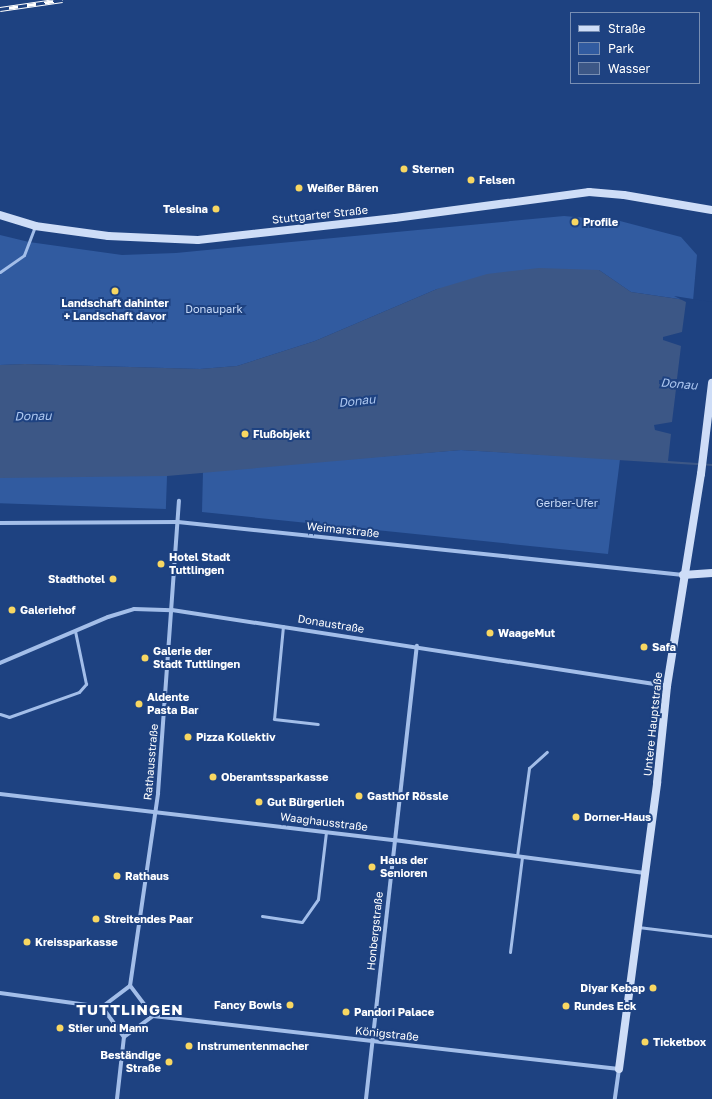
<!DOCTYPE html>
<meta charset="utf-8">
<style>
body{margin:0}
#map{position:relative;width:712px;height:1099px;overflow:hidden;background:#1e4281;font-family:"Golos Text",sans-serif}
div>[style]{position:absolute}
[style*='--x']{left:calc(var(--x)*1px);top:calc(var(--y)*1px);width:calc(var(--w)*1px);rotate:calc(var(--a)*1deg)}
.green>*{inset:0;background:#315ba0;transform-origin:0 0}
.water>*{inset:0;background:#3c5786}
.pier>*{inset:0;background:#1e4281}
.lane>*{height:3px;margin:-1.5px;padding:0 1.5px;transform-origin:1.5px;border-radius:1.5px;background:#a3bee9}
.street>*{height:4px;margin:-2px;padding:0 2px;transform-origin:2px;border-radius:2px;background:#a3bee9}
.secondary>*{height:8px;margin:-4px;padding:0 4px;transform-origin:4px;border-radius:4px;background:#ceddf7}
.rail>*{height:4.5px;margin-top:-2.25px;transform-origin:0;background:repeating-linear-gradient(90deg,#1e4281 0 9px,#fff 0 18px);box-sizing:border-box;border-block:1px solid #fff}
.dots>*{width:11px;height:11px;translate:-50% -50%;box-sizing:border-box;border:2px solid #1e4281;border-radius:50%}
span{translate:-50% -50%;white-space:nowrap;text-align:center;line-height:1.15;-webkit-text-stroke:4px #1e4281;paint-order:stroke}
.poi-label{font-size:11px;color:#fff;font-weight:700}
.left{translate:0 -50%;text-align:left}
.right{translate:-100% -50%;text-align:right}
.street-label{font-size:11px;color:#fff}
.park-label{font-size:11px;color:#c7daf7}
.water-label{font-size:12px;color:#aec8f1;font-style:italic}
.district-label{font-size:15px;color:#fff;font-weight:700;letter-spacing:1px}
.legend{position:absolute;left:570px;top:12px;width:130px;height:72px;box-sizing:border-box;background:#1e4281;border:1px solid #788eb3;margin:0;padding:5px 7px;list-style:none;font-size:12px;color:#fff}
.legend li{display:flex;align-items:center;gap:8px;height:20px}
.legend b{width:20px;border:1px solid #788eb3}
</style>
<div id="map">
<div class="green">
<i style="clip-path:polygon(564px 216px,620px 221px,681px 237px,697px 255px,693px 301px,631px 292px,599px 270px,437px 289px,315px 341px,237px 366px,200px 369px,25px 364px,0 365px,0 235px,29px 242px,122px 255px,176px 253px)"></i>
<i style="clip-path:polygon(461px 450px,620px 459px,608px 554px,202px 512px,203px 471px)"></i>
<i style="left:167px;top:476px;width:33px;height:167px;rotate:92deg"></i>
</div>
<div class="water">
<i style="clip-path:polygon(539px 268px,599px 270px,631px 292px,712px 304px,712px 466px,461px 450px,167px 476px,0 478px,0 365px,25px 364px,200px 369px,237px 366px,315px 341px,437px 289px,487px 274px)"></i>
</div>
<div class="pier">
<i style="clip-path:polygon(674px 296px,712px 302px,712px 464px,668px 461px,671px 434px,655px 430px,654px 425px,672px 422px,676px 389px,659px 384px,659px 380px,677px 379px,681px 346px,663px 340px,663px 337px,682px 332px,686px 302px)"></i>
</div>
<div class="lane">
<i style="--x:0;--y:272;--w:29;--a:-35"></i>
<i style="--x:24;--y:255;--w:31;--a:-69"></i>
<i style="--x:283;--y:626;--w:93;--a:95.5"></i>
<i style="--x:274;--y:719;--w:44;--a:6.5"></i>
<i style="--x:0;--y:714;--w:9;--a:18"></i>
<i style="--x:9;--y:717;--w:74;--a:-19.7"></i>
<i style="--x:79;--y:692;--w:11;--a:-49"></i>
<i style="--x:86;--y:684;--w:54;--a:-101.7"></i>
<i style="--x:517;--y:856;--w:89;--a:-82.2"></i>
<i style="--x:529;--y:768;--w:24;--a:-42"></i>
<i style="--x:262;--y:916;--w:40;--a:8.5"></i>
<i style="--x:302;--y:922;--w:28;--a:-55"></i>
<i style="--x:318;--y:899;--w:67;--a:-83.2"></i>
<i style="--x:638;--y:927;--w:75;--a:6.9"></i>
<i style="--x:510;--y:952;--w:96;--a:-82.8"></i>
</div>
<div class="street">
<i style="--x:0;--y:523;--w:178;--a:-0.3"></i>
<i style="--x:178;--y:522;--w:508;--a:5.99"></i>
<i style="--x:0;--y:663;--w:117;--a:-23.1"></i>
<i style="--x:108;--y:617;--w:27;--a:-17"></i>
<i style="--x:134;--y:609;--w:38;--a:2"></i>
<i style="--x:172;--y:610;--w:501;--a:8.73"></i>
<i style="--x:0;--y:794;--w:397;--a:6.7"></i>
<i style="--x:394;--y:840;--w:253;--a:7.5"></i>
<i style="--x:0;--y:993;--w:103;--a:7.8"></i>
<i style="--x:153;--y:1016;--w:38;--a:-127"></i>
<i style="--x:130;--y:986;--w:195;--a:-81.7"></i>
<i style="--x:158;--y:793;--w:293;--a:-85.9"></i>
<i style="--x:153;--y:1016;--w:469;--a:6.5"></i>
<i style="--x:619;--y:1069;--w:30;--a:98"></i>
<i style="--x:124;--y:1037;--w:37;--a:-126"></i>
<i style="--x:102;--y:1007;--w:35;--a:-37"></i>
<i style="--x:117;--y:1099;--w:62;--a:-83.6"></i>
<i style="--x:124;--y:1037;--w:36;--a:-36"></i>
<i style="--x:366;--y:1099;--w:456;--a:-83.6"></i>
</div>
<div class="secondary">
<i style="--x:0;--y:215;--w:37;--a:17"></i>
<i style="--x:35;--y:226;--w:74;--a:7.8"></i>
<i style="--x:108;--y:236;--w:90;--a:2.5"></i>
<i style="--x:198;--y:240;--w:198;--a:-6.4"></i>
<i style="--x:395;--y:218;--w:196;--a:-7.6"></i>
<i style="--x:589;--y:192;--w:35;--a:5"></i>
<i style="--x:624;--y:195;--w:89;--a:9.7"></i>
<i style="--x:683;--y:575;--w:29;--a:-4"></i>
<i style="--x:619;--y:1069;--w:289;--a:-82.4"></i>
<i style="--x:657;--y:783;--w:98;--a:-84.1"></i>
<i style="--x:667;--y:686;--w:215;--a:-80.9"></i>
<i style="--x:701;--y:474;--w:92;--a:-83.1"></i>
</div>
<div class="rail">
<i style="--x:0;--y:9;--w:63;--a:-8.3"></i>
</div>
<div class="dots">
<i style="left:404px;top:169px;background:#f8d762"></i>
<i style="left:471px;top:180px;background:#f8d762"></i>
<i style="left:299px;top:188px;background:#f8d762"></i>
<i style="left:216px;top:209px;background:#f8d762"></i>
<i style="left:575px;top:222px;background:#f8d762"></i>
<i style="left:115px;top:291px;background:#f8d762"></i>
<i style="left:245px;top:434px;background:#f8d762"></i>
<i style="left:161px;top:564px;background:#f8d762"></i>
<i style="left:113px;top:579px;background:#f8d762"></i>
<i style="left:12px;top:610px;background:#f8d762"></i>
<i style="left:490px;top:633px;background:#f8d762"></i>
<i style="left:644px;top:647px;background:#f8d762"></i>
<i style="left:145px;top:658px;background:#f8d762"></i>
<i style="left:139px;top:704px;background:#f8d762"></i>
<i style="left:188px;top:737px;background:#f8d762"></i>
<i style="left:213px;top:777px;background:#f8d762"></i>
<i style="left:359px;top:796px;background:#f8d762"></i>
<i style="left:259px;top:802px;background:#f8d762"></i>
<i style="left:576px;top:817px;background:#f8d762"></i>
<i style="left:372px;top:867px;background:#f8d762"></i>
<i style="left:117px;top:876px;background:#f8d762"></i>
<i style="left:96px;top:919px;background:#f8d762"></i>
<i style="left:27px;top:942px;background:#f8d762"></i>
<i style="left:653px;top:988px;background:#f8d762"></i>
<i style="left:290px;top:1005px;background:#f8d762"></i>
<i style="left:566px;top:1006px;background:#f8d762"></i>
<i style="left:346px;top:1012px;background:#f8d762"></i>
<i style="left:60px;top:1028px;background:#f8d762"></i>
<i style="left:645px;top:1042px;background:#f8d762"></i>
<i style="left:189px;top:1046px;background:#f8d762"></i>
<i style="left:169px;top:1062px;background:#f8d762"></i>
</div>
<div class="poi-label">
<span class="left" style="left:412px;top:169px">Sternen</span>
<span class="left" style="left:479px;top:180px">Felsen</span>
<span class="left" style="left:307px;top:188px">Weißer Bären</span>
<span class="right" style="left:208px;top:209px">Telesina</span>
<span class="left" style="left:583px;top:222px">Profile</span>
<span style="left:115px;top:310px">Landschaft dahinter<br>+ Landschaft davor</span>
<span class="left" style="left:253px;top:434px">Flußobjekt</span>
<span class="left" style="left:169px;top:564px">Hotel Stadt<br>Tuttlingen</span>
<span class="right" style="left:105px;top:579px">Stadthotel</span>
<span class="left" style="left:20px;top:610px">Galeriehof</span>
<span class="left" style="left:498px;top:633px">WaageMut</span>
<span class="left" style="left:652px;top:647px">Safa</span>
<span class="left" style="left:153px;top:658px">Galerie der<br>Stadt Tuttlingen</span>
<span class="left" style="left:147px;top:704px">Aldente<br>Pasta Bar</span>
<span class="left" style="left:196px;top:737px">Pizza Kollektiv</span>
<span class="left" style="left:221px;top:777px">Oberamtssparkasse</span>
<span class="left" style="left:367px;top:796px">Gasthof Rössle</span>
<span class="left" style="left:267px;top:802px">Gut Bürgerlich</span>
<span class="left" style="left:584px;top:817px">Dorner-Haus</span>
<span class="left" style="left:380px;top:867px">Haus der<br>Senioren</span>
<span class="left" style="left:125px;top:876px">Rathaus</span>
<span class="left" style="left:104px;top:919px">Streitendes Paar</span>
<span class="left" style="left:35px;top:942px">Kreissparkasse</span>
<span class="right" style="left:645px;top:988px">Diyar Kebap</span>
<span class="right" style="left:282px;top:1005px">Fancy Bowls</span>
<span class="left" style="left:574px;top:1006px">Rundes Eck</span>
<span class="left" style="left:354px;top:1012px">Pandori Palace</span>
<span class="left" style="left:68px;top:1028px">Stier und Mann</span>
<span class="left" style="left:653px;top:1042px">Ticketbox</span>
<span class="left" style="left:197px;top:1046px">Instrumentenmacher</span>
<span class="right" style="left:161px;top:1062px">Beständige<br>Straße</span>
</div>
<div class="street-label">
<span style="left:320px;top:215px;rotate:-6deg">Stuttgarter Straße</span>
<span style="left:343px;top:530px;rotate:6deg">Weimarstraße</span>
<span style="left:331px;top:624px;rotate:9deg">Donaustraße</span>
<span style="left:653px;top:724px;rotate:-84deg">Untere Hauptstraße</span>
<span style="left:151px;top:762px;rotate:-85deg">Rathausstraße</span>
<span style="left:324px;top:822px;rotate:7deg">Waaghausstraße</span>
<span style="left:375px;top:931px;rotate:-84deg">Honbergstraße</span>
<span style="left:387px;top:1034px;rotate:6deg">Königstraße</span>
</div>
<div class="park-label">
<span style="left:214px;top:309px">Donaupark</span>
<span style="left:567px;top:503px">Gerber-Ufer</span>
</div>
<div class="water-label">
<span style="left:679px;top:384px;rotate:5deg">Donau</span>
<span style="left:357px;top:401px;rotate:-6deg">Donau</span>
<span style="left:33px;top:416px;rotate:-1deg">Donau</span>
</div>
<div class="district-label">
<span style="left:130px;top:1010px">TUTTLINGEN</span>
</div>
<ul class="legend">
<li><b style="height:5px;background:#ceddf7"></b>Straße</li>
<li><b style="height:11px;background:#315ba0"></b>Park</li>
<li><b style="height:11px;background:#3c5786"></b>Wasser</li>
</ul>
</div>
